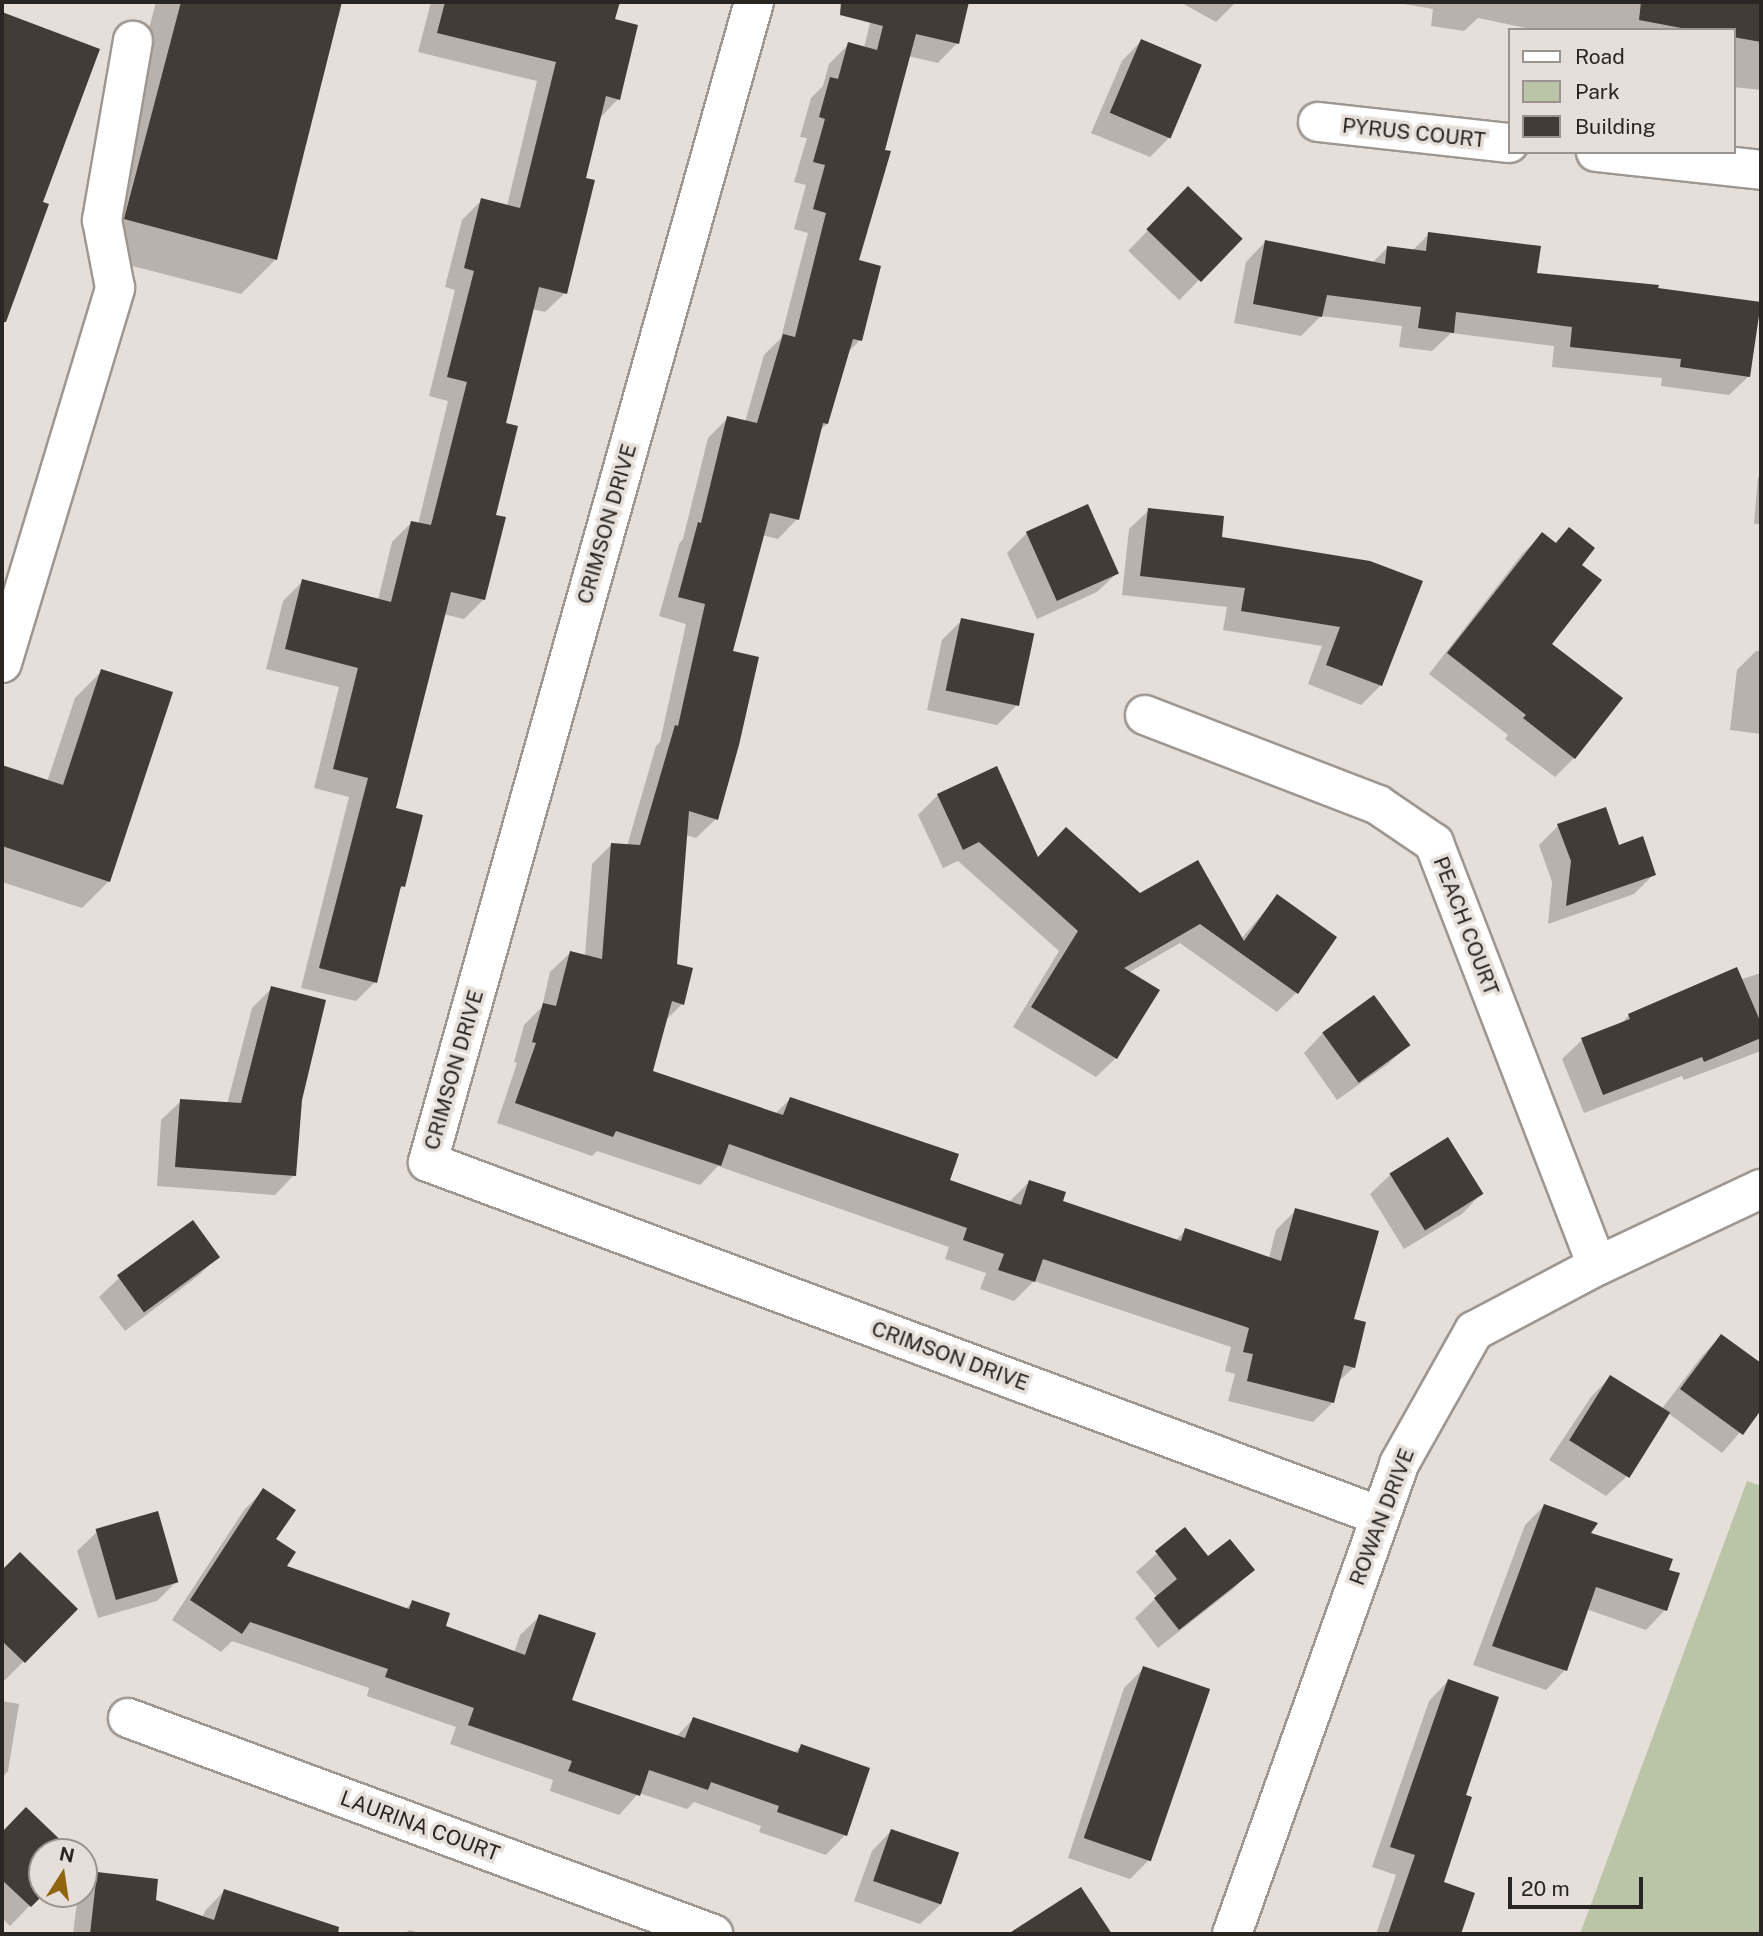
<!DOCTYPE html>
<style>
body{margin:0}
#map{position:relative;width:1763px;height:1936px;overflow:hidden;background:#e6ded8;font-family:"Public Sans",sans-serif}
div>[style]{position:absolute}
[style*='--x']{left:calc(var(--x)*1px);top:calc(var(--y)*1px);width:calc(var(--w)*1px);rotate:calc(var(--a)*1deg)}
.green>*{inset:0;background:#bac4a7}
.shadow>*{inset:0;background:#0003;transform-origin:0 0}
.building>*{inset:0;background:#423c37;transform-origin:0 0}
.roads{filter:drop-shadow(2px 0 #9e9691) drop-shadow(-2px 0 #9e9691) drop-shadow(0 2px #9e9691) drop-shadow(0 -2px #9e9691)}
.minor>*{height:38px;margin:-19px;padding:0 19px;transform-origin:19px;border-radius:19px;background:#fff}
span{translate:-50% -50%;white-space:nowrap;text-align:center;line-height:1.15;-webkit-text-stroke:7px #e6ded8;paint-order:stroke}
.street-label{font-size:21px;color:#282523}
.frame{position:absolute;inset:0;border:4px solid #282523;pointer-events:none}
.legend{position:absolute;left:1508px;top:28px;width:228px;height:126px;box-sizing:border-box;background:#e6ded8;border:2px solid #9a9490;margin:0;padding:9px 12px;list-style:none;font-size:21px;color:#282523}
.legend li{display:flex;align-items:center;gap:14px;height:35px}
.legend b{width:35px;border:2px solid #9a9490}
.north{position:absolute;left:28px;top:1838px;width:70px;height:70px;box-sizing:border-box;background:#e6ded8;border:2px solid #9a9490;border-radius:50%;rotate:12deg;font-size:19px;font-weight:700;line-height:28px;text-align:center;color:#282523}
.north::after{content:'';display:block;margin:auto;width:24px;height:32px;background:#91650f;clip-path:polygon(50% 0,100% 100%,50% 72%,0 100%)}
.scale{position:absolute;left:1508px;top:1877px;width:135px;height:32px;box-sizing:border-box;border:4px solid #282523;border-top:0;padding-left:9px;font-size:21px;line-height:24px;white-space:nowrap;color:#282523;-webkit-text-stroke:5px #e6ded8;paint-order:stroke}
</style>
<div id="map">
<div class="green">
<i style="clip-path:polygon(1747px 1481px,1761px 1486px,1761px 1934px,1580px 1934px)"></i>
</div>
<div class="shadow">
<i style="clip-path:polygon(156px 2px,340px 2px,276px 259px,241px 294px,90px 255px)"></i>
<i style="clip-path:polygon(431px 2px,618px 2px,613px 20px,618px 99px,599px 119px,584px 180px,565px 293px,545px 312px,532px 309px,504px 425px,484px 599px,464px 619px,443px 614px,394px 809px,403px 886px,398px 891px,375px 982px,356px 1001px,301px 988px,349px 797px,314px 788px,339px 687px,266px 669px,283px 601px,303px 581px,378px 600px,392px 542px,412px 522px,418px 524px,448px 401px,429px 396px,455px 290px,445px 287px,462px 220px,482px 200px,507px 206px,537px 81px,418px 52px)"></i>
<i style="clip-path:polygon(875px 2px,967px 2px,957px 43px,938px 63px,908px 56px,857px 261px,860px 340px,846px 354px,827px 424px,819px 431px,797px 519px,778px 539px,762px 535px,731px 652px,716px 819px,696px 838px,685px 835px,675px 965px,682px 1004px,665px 1021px,651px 1072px,775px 1114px,790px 1099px,947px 1181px,1009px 1202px,1029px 1182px,1061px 1202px,1175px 1241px,1186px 1230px,1269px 1258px,1276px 1230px,1296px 1210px,1352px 1320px,1354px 1367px,1337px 1383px,1332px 1403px,1313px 1422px,1228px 1401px,1235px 1374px,1225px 1371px,1231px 1347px,1034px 1281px,1014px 1301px,980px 1289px,986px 1273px,945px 1259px,949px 1247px,718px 1166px,700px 1185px,597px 1151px,592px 1156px,497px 1123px,517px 1063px,514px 1062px,524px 1025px,542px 1007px,550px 972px,570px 953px,585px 956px,592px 864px,612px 844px,627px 846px,656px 746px,660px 742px,686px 624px,659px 616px,679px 544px,683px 539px,708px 438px,728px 418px,745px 422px,764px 355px,781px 338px,808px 233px,794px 229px,806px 185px,794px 182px,807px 138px,800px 137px,811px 98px,823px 86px,829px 64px,849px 44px,864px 48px)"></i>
<i style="clip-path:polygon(1180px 2px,1236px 2px,1216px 22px)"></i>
<i style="clip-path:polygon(1392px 2px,1761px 2px,1761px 90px,1733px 87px,1733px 30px,1535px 30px,1478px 18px,1464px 31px,1431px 26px,1433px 9px)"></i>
<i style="clip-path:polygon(2px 14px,98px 50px,40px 203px,47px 205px,2px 329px)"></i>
<i style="clip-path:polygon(1141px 41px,1169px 138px,1150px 157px,1091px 133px,1122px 61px)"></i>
<i style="left:1188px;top:189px;width:71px;height:86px;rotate:44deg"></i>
<i style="clip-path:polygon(1429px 234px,1535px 274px,1657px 289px,1749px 376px,1729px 395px,1661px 386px,1662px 378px,1552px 367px,1554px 346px,1451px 333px,1432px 351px,1399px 347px,1402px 326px,1321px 316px,1301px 336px,1234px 323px,1246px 262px,1265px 242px,1372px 263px,1387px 248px,1412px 251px)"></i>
<i style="clip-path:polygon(1761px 474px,1761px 524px,1754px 524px,1758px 477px)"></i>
<i style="clip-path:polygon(1149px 510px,1220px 539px,1370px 563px,1381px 685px,1361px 705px,1308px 684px,1322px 646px,1223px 630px,1227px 607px,1122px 595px,1129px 529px)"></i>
<i style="clip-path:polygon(1569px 530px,1579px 565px,1550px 644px,1574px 758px,1555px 777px,1505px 739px,1508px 735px,1429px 674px,1522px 554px,1542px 535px,1554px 544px)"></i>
<i style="clip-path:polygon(1027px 533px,1117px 573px,1097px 592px,1037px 619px,1007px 553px)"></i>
<i style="clip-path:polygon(962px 620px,1017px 705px,997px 725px,927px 710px,942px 640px)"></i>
<i style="clip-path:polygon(1756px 651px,1761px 651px,1761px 734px,1730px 730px,1737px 670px)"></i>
<i style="clip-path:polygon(102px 671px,109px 881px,82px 908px,2px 882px,2px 767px,47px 782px,75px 698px)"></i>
<i style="clip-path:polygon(996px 769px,1037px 859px,1140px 896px,1241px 939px,1277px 897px,1296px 993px,1277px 1012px,1180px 943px,1128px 973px,1116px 1058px,1096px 1077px,1013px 1027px,1059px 951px,958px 861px,943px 868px,918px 815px,938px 795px)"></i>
<i style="clip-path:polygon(1558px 826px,1618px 847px,1654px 874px,1634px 894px,1548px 924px,1552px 882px,1539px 845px)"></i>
<i style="clip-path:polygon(1761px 973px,1761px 1051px,1684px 1080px,1682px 1076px,1584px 1113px,1562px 1059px,1582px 1040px,1620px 1025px,1629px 1015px)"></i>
<i style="clip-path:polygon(272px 988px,300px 1100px,294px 1175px,275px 1195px,157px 1186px,161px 1120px,181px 1101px,227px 1104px,252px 1008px)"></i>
<i style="clip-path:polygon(1323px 1033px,1408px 1045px,1388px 1064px,1337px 1100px,1304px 1053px)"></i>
<i style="clip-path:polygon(1448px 1139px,1481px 1194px,1462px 1214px,1404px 1249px,1370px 1194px,1390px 1175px)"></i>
<i style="clip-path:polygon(193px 1223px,218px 1257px,198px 1276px,125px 1331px,99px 1297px,119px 1278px)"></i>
<i style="clip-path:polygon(1721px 1336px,1761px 1365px,1761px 1408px,1722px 1453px,1668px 1413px,1626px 1477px,1606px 1496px,1549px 1460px,1591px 1397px,1610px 1377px,1661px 1410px,1702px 1356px)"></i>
<i style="clip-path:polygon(264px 1490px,274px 1540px,284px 1567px,405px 1609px,413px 1602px,444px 1628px,514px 1653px,520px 1635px,540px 1616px,570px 1701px,676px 1737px,693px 1719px,793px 1754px,801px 1746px,845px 1835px,826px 1855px,759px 1832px,761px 1826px,694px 1802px,687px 1809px,639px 1793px,619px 1815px,550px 1791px,553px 1780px,450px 1744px,456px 1727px,367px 1696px,369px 1688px,232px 1641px,221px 1652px,172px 1620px,244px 1510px)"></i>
<i style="clip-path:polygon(1544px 1506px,1588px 1534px,1667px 1571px,1665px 1610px,1646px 1630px,1586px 1609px,1565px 1670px,1546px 1690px,1473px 1665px,1525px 1525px)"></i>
<i style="clip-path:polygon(1185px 1529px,1208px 1559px,1252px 1570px,1233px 1589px,1158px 1648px,1135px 1618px,1157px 1597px,1136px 1572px)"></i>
<i style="clip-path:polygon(97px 1532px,177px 1581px,157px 1601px,98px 1618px,77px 1551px)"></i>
<i style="clip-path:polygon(20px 1554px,76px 1609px,4px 1681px,2px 1572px)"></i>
<i style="clip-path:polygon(1144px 1668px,1149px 1860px,1130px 1879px,1068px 1858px,1124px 1688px)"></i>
<i style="clip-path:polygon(1448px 1681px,1463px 1796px,1441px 1884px,1473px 1894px,1459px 1934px,1376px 1934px,1396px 1875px,1372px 1867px,1429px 1701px)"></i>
<i style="clip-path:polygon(2px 1701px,19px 1704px,8px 1771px,2px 1778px)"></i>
<i style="clip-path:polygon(26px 1809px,71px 1852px,42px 1852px,42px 1893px,10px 1926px,2px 1918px,2px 1834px)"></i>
<i style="clip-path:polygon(891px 1831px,940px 1905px,920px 1924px,854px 1901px,872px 1851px)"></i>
<i style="clip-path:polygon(98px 1874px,154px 1901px,202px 1918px,205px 1911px,224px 1891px,342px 1934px,73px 1934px,78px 1894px,84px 1894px,84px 1888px)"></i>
<i style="clip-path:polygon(409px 1930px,423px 1934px,405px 1934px)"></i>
</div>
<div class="building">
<i style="clip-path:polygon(181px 2px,342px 2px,277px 260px,124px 219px)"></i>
<i style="clip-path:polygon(445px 2px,620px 2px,615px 19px,638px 25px,620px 100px,606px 96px,586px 178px,595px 180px,567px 294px,539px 287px,506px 423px,518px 426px,496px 515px,506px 517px,485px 600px,451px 592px,396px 808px,423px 815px,405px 887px,401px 886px,377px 983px,319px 968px,368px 778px,333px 769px,358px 668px,285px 649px,302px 579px,391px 602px,411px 521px,431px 525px,467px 382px,447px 377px,474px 271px,464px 268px,481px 198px,520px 208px,556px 62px,437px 33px)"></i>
<i style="clip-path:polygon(841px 2px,969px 2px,959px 44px,916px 34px,885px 150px,891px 151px,859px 260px,881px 266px,862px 341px,853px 339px,828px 424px,823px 423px,799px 520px,770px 513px,733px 651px,759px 657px,739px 745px,718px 820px,689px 811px,677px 964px,693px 968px,684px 1005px,672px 1001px,653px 1071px,783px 1115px,790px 1097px,959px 1154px,950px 1180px,1021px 1205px,1029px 1180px,1066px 1192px,1063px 1201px,1181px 1241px,1185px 1228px,1281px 1261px,1295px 1208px,1379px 1231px,1354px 1319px,1366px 1322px,1355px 1368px,1344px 1365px,1334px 1403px,1247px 1381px,1253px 1354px,1243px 1352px,1249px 1328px,1043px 1259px,1035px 1282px,998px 1270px,1004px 1254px,963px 1240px,967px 1228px,729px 1144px,721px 1166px,616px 1131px,613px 1137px,515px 1103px,536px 1043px,532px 1042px,543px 1003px,556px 1006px,570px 951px,602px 959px,611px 843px,640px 845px,675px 725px,678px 726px,705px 604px,678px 597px,698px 522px,701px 523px,727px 416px,757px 423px,783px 334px,795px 337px,826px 213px,813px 209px,825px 165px,813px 162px,825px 119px,819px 117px,830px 77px,838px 79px,848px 42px,877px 50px,883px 26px,840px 15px)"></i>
<i style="clip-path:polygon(1641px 2px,1761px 2px,1761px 42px,1733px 37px,1733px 30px,1692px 30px,1639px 20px)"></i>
<i style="clip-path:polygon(2px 12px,100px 49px,43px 202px,49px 204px,6px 322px,2px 322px)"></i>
<i style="left:1141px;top:39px;width:66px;height:80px;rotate:23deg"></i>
<i style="left:1188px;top:186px;width:76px;height:60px;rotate:44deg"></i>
<i style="clip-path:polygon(1428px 232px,1541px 246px,1537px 273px,1659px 285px,1658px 288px,1761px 302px,1750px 377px,1680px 367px,1681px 359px,1570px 347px,1572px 327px,1456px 312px,1454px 333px,1418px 328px,1421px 307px,1327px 295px,1322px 317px,1253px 304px,1265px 240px,1385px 264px,1387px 246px,1426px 251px)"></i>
<i style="left:1088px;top:504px;width:76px;height:68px;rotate:66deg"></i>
<i style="clip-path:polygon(1148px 508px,1224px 516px,1222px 537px,1370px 561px,1423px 581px,1382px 686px,1326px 665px,1340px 627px,1241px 611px,1245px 588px,1140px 576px)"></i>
<i style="clip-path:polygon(1569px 527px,1595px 548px,1582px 565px,1602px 580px,1552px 644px,1623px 698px,1575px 759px,1523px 718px,1526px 715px,1447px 653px,1542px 532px,1556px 543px)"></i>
<i style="left:961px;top:618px;width:75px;height:74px;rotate:12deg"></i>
<i style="clip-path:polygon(101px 669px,173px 692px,110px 882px,2px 846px,2px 765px,63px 785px)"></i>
<i style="clip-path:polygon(997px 766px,1038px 857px,1066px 827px,1140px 893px,1198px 860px,1244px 941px,1277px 894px,1337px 937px,1298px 994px,1200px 924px,1124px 968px,1160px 990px,1117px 1059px,1031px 1007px,1078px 931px,979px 842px,963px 850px,937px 794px)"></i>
<i style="clip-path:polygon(1606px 807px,1619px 845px,1643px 836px,1656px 875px,1566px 906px,1571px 861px,1557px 824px)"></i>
<i style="clip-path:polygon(1737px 967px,1761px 1023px,1761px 1038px,1704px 1062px,1702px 1057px,1603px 1095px,1581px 1038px,1630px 1019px,1628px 1014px)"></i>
<i style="clip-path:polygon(271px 986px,326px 1000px,302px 1100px,296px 1176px,175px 1167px,180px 1099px,241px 1103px)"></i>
<i style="left:1374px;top:995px;width:62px;height:64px;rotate:54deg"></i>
<i style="left:1448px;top:1137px;width:67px;height:69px;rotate:58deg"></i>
<i style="left:193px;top:1220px;width:46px;height:94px;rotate:54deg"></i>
<i style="clip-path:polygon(1721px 1334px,1761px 1363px,1761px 1410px,1743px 1435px,1680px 1389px)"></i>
<i style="left:1610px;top:1375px;width:71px;height:77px;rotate:32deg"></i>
<i style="clip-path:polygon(263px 1488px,296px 1510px,276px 1539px,296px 1552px,287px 1566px,409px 1609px,412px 1600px,450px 1613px,446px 1626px,525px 1655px,539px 1614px,596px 1633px,572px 1700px,685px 1738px,693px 1717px,798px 1753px,801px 1744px,870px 1768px,847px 1836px,777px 1812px,779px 1806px,711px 1782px,708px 1790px,649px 1770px,640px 1796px,568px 1771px,572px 1761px,468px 1725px,474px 1708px,385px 1677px,388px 1669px,250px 1622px,242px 1634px,190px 1600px)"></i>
<i style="clip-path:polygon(1544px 1504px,1598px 1523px,1591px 1533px,1673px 1559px,1669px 1570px,1680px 1573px,1667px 1611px,1596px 1587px,1567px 1671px,1492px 1646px)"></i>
<i style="left:158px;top:1511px;width:74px;height:65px;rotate:74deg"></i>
<i style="clip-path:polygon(1185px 1527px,1208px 1556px,1230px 1539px,1255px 1570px,1179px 1630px,1154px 1598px,1177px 1579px,1155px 1551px)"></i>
<i style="clip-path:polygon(20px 1552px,78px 1609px,25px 1663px,2px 1641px,2px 1570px)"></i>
<i style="left:1143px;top:1666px;width:71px;height:182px;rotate:19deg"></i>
<i style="clip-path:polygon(1448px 1679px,1499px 1697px,1466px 1795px,1472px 1797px,1444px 1882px,1475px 1893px,1461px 1934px,1388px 1934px,1415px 1855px,1390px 1847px)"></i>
<i style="clip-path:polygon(26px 1807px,73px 1852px,42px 1852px,44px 1894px,31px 1907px,2px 1880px,2px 1832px)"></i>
<i style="left:891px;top:1829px;width:72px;height:55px;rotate:19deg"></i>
<i style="clip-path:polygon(97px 1872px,158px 1879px,156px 1900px,214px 1920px,224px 1889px,339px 1927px,338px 1934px,90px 1934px)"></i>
<i style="clip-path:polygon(1081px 1887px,1112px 1934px,1008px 1934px)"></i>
</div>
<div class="roads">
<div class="minor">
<i style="--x:754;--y:2;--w:1205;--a:105.7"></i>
<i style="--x:428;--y:1162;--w:1016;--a:20.4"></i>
<i style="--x:1318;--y:122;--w:192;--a:6.3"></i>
<i style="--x:1596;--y:152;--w:166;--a:6.2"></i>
<i style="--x:2;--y:663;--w:392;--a:-73.2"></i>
<i style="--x:115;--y:288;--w:69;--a:-100.8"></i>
<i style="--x:102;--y:220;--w:182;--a:-80.2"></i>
<i style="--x:1145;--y:715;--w:250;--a:21.1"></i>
<i style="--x:1378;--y:805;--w:68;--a:34.2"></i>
<i style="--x:1434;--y:843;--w:453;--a:68.9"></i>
<i style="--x:128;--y:1718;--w:624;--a:20.27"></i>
<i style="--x:1232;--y:1934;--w:499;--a:-70.4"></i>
<i style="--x:1399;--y:1464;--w:153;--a:-60.6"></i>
<i style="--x:1474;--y:1331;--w:139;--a:-27.9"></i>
<i style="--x:1597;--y:1266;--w:181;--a:-25.2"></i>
</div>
</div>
<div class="street-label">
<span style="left:1414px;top:133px;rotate:6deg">PYRUS COURT</span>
<span style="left:607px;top:524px;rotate:-74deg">CRIMSON DRIVE</span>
<span style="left:1466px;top:926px;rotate:69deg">PEACH COURT</span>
<span style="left:454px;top:1070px;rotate:-74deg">CRIMSON DRIVE</span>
<span style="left:950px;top:1356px;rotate:20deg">CRIMSON DRIVE</span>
<span style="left:1382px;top:1517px;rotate:-69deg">ROWAN DRIVE</span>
<span style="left:420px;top:1826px;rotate:20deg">LAURINA COURT</span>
</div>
<div class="frame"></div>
<ul class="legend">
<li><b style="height:9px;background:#fff"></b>Road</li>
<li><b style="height:19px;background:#bac4a7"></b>Park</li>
<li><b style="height:19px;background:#423c37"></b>Building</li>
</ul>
<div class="north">N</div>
<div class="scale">20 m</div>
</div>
